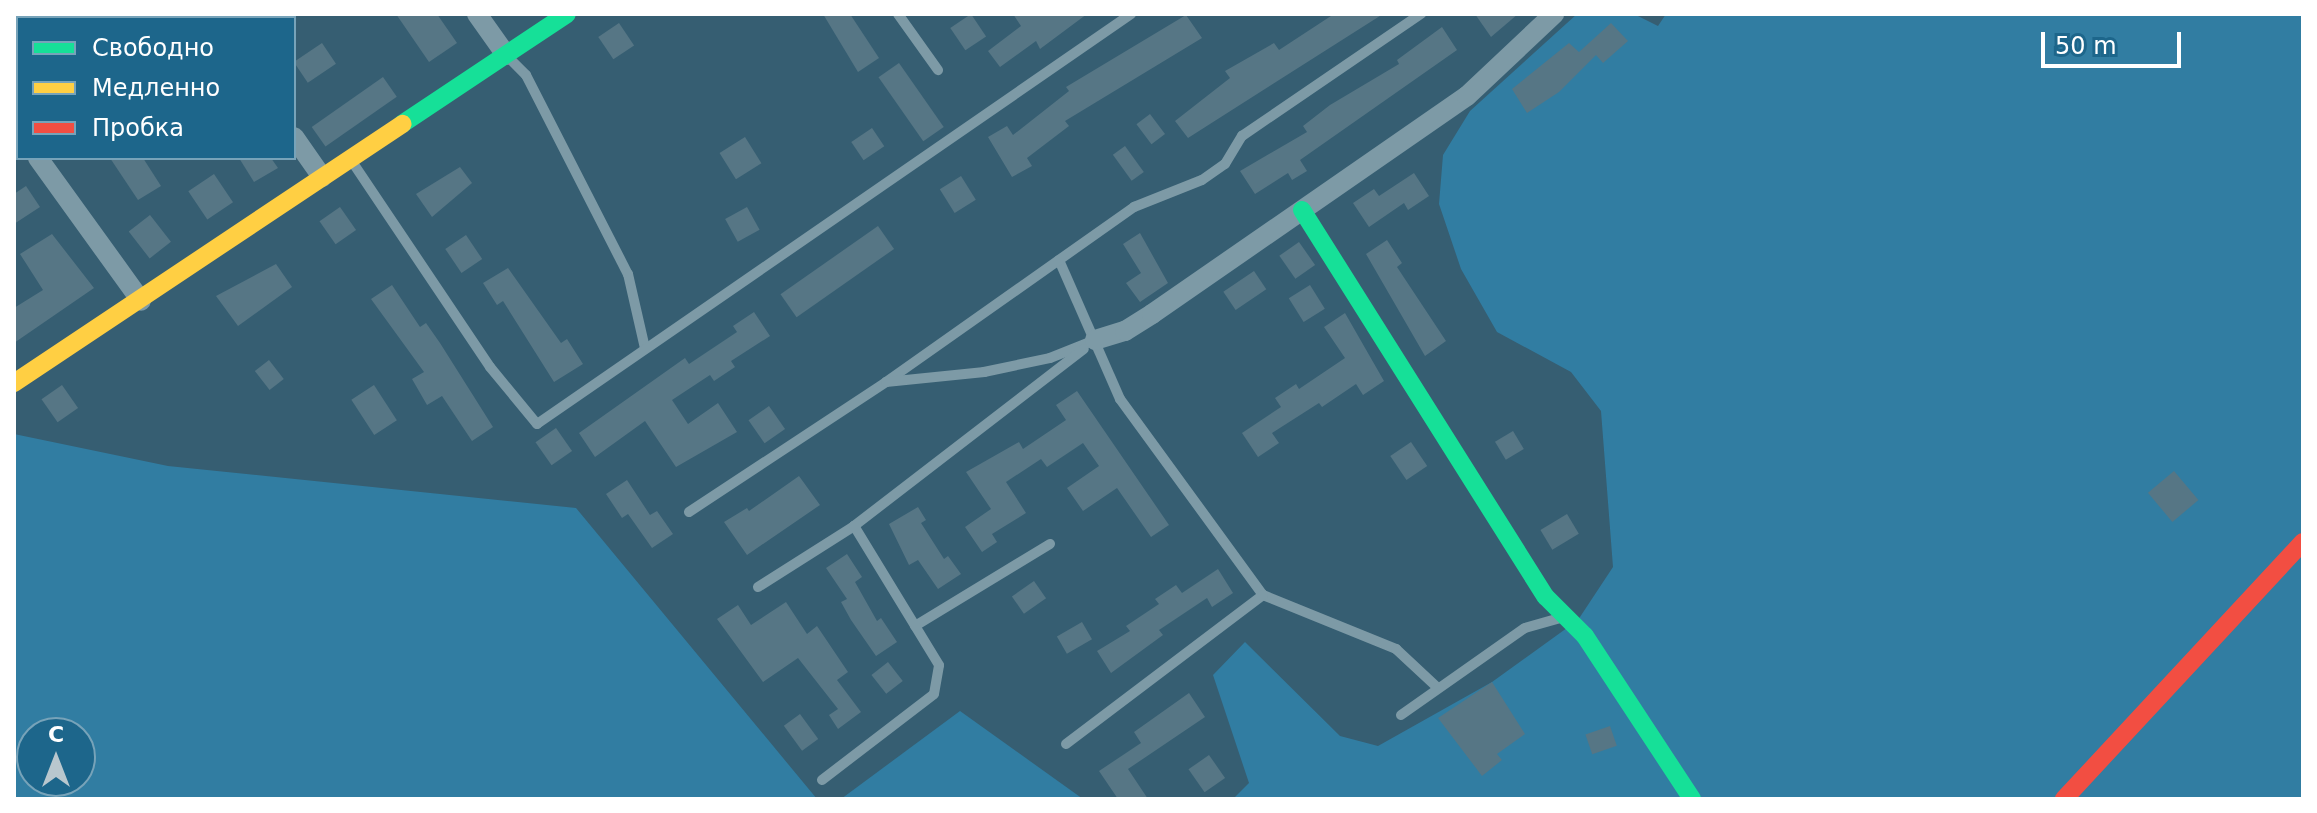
<!DOCTYPE html>
<meta charset="utf-8">
<style>
body{margin:0}
#map{position:relative;width:2317px;height:813px;overflow:hidden;background:#365e72;font-family:"DejaVu Sans",sans-serif}
div>[style]{position:absolute}
[style*='--x']{left:calc(var(--x)*1px);top:calc(var(--y)*1px);width:calc(var(--w)*1px);rotate:calc(var(--a)*1deg)}
.green>*{inset:0;background:#317da2}
.building>*{inset:0;background:#567685;transform-origin:0 0}
.lane>*{height:10px;margin:-5px;padding:0 5px;transform-origin:5px;border-radius:5px;background:#7d9aa6}
.street>*{height:20px;margin:-10px;padding:0 10px;transform-origin:10px;border-radius:10px;background:#7d9aa6}
.fast>*{height:18px;margin:-9px;padding:0 9px;transform-origin:9px;border-radius:9px;background:#16e098}
.slow>*{height:18px;margin:-9px;padding:0 9px;transform-origin:9px;border-radius:9px;background:#ffcf43}
.jam>*{height:18px;margin:-9px;padding:0 9px;transform-origin:9px;border-radius:9px;background:#f24e42}
span{translate:-50% -50%;white-space:nowrap;text-align:center;line-height:1.15;-webkit-text-stroke:6px #1d668b;paint-order:stroke}
.frame{position:absolute;inset:0;border:16px solid #fff;pointer-events:none}
.legend{position:absolute;left:16px;top:16px;width:280px;height:144px;box-sizing:border-box;background:#1d668b;border:2px solid #77a3b9;margin:0;padding:10px 14px;list-style:none;font-size:24px;color:#fff}
.legend li{display:flex;align-items:center;gap:16px;height:40px}
.legend b{width:40px;border:2px solid #77a3b9}
.north{position:absolute;left:16px;top:717px;width:80px;height:80px;box-sizing:border-box;background:#1d668b;border:2px solid #77a3b9;border-radius:50%;rotate:0deg;font-size:22px;font-weight:700;line-height:32px;text-align:center;color:#fff}
.north::after{content:'';display:block;margin:auto;width:28px;height:36px;background:#b9c7ce;clip-path:polygon(50% 0,100% 100%,50% 72%,0 100%)}
.scale{position:absolute;left:2041px;top:32px;width:140px;height:36px;box-sizing:border-box;border:4px solid #fff;border-top:0;padding-left:10px;font-size:24px;line-height:28px;white-space:nowrap;color:#fff;-webkit-text-stroke:6px #1d668b;paint-order:stroke}
</style>
<div id="map">
<div class="green">
<i style="clip-path:polygon(1577px 14px,1634px 14px,1658px 26px,1666px 14px,2303px 14px,2303px 799px,1233px 799px,1249px 783px,1213px 675px,1245px 642px,1340px 736px,1378px 746px,1492px 682px,1578px 620px,1613px 567px,1601px 411px,1571px 372px,1497px 332px,1461px 269px,1439px 204px,1443px 155px,1470px 111px)"></i>
<i style="clip-path:polygon(evenodd,14px 434px,168px 466px,576px 508px,817px 799px,14px 799px,14px 434px,80px 733px,80px 781px,32px 781px,32px 733px,80px 733px)"></i>
<i style="clip-path:polygon(960px 711px,1083px 799px,841px 799px)"></i>
</div>
<div class="building">
<i style="clip-path:polygon(396px 14px,437px 14px,457px 43px,429px 62px)"></i>
<i style="clip-path:polygon(823px 14px,850px 14px,879px 58px,858px 72px)"></i>
<i style="left:971px;top:14px;width:27px;height:25px;rotate:56deg"></i>
<i style="clip-path:polygon(1013px 14px,1087px 14px,1040px 49px,1036px 41px,1000px 67px,988px 51px,1021px 26px)"></i>
<i style="clip-path:polygon(1334px 14px,1383px 14px,1188px 138px,1175px 121px,1230px 78px,1225px 71px,1274px 43px,1279px 50px)"></i>
<i style="clip-path:polygon(1475px 14px,1518px 14px,1491px 37px)"></i>
<i style="clip-path:polygon(1186px 15px,1202px 38px,1065px 121px,1069px 126px,1027px 158px,1032px 166px,1012px 177px,988px 137px,1007px 126px,1013px 135px,1069px 91px,1066px 87px)"></i>
<i style="left:619px;top:23px;width:27px;height:25px;rotate:56deg"></i>
<i style="clip-path:polygon(1611px 23px,1628px 41px,1603px 63px,1596px 55px,1559px 92px,1527px 113px,1512px 89px,1569px 43px,1579px 52px)"></i>
<i style="clip-path:polygon(1442px 27px,1457px 50px,1300px 160px,1307px 171px,1292px 180px,1288px 173px,1255px 194px,1240px 171px,1307px 132px,1303px 126px,1330px 105px,1399px 64px,1397px 60px)"></i>
<i style="left:322px;top:43px;width:25px;height:34px;rotate:56deg"></i>
<i style="left:899px;top:63px;width:78px;height:25px;rotate:55deg"></i>
<i style="left:383px;top:77px;width:24px;height:87px;rotate:55deg"></i>
<i style="left:1150px;top:114px;width:25px;height:17px;rotate:53deg"></i>
<i style="left:872px;top:128px;width:22px;height:25px;rotate:56deg"></i>
<i style="left:745px;top:137px;width:31px;height:30px;rotate:58deg"></i>
<i style="left:1125px;top:146px;width:32px;height:15px;rotate:54deg"></i>
<i style="clip-path:polygon(110px 158px,143px 158px,161px 186px,138px 200px)"></i>
<i style="clip-path:polygon(239px 158px,271px 158px,278px 168px,254px 182px)"></i>
<i style="clip-path:polygon(460px 167px,472px 183px,432px 217px,416px 194px)"></i>
<i style="clip-path:polygon(1414px 173px,1429px 196px,1408px 210px,1404px 203px,1369px 227px,1353px 203px,1374px 189px,1379px 196px)"></i>
<i style="left:214px;top:174px;width:34px;height:31px;rotate:56deg"></i>
<i style="left:961px;top:176px;width:28px;height:25px;rotate:58deg"></i>
<i style="clip-path:polygon(26px 186px,40px 207px,14px 224px,14px 194px)"></i>
<i style="left:340px;top:207px;width:28px;height:25px;rotate:55deg"></i>
<i style="left:747px;top:207px;width:26px;height:25px;rotate:61deg"></i>
<i style="left:150px;top:215px;width:34px;height:27px;rotate:52deg"></i>
<i style="left:878px;top:226px;width:28px;height:119px;rotate:55deg"></i>
<i style="clip-path:polygon(1140px 233px,1168px 283px,1140px 302px,1126px 283px,1141px 273px,1123px 244px)"></i>
<i style="clip-path:polygon(52px 234px,94px 288px,14px 343px,14px 308px,43px 290px,20px 254px)"></i>
<i style="left:466px;top:235px;width:29px;height:25px;rotate:56deg"></i>
<i style="clip-path:polygon(1387px 240px,1402px 263px,1397px 267px,1446px 341px,1425px 356px,1366px 254px)"></i>
<i style="left:1299px;top:242px;width:28px;height:24px;rotate:55deg"></i>
<i style="clip-path:polygon(276px 264px,292px 287px,238px 326px,216px 296px)"></i>
<i style="clip-path:polygon(508px 268px,561px 343px,567px 339px,583px 364px,554px 382px,503px 301px,497px 305px,483px 283px)"></i>
<i style="left:1254px;top:271px;width:22px;height:37px;rotate:56deg"></i>
<i style="clip-path:polygon(392px 285px,420px 327px,426px 323px,440px 343px,493px 427px,472px 441px,442px 396px,427px 405px,412px 379px,424px 372px,371px 299px)"></i>
<i style="left:1310px;top:285px;width:28px;height:25px;rotate:58deg"></i>
<i style="clip-path:polygon(754px 312px,770px 336px,731px 361px,735px 367px,714px 381px,710px 375px,672px 400px,688px 424px,718px 403px,737px 432px,676px 467px,645px 421px,595px 457px,579px 433px,685px 358px,689px 364px,737px 332px,733px 326px)"></i>
<i style="clip-path:polygon(1345px 313px,1384px 381px,1363px 395px,1356px 384px,1322px 407px,1319px 403px,1272px 433px,1279px 443px,1258px 457px,1242px 433px,1281px 407px,1275px 398px,1296px 384px,1299px 389px,1345px 358px,1324px 327px)"></i>
<i style="left:269px;top:360px;width:24px;height:18px;rotate:52deg"></i>
<i style="left:62px;top:385px;width:28px;height:25px;rotate:55deg"></i>
<i style="left:374px;top:385px;width:42px;height:27px;rotate:57deg"></i>
<i style="clip-path:polygon(1077px 391px,1169px 525px,1151px 537px,1117px 488px,1083px 511px,1067px 488px,1099px 466px,1083px 443px,1047px 467px,1041px 459px,1006px 482px,1026px 513px,992px 534px,997px 542px,982px 552px,965px 527px,991px 509px,966px 472px,1019px 442px,1023px 449px,1066px 420px,1056px 405px)"></i>
<i style="left:769px;top:406px;width:28px;height:25px;rotate:55deg"></i>
<i style="left:556px;top:428px;width:28px;height:25px;rotate:55deg"></i>
<i style="left:1513px;top:431px;width:21px;height:21px;rotate:59deg"></i>
<i style="left:1411px;top:442px;width:29px;height:25px;rotate:56deg"></i>
<i style="left:2174px;top:471px;width:38px;height:34px;rotate:50deg"></i>
<i style="clip-path:polygon(799px 476px,820px 505px,747px 555px,724px 522px,747px 508px,749px 511px)"></i>
<i style="clip-path:polygon(627px 480px,650px 515px,657px 511px,673px 534px,652px 548px,628px 514px,622px 518px,606px 494px)"></i>
<i style="clip-path:polygon(918px 507px,926px 520px,921px 523px,944px 559px,948px 556px,961px 574px,938px 589px,918px 560px,909px 565px,889px 524px)"></i>
<i style="left:1567px;top:514px;width:23px;height:31px;rotate:59deg"></i>
<i style="clip-path:polygon(847px 554px,862px 577px,855px 582px,877px 621px,881px 618px,897px 642px,876px 656px,851px 620px,841px 602px,847px 599px,826px 568px)"></i>
<i style="clip-path:polygon(1218px 569px,1233px 593px,1212px 607px,1207px 598px,1159px 630px,1163px 635px,1111px 673px,1097px 651px,1130px 631px,1126px 626px,1159px 604px,1155px 599px,1176px 585px,1182px 593px)"></i>
<i style="left:1034px;top:581px;width:21px;height:27px;rotate:55deg"></i>
<i style="clip-path:polygon(786px 602px,807px 634px,817px 626px,848px 672px,837px 680px,861px 712px,838px 729px,829px 715px,838px 709px,798px 658px,763px 682px,717px 619px,738px 605px,751px 625px)"></i>
<i style="left:1082px;top:622px;width:20px;height:29px;rotate:60deg"></i>
<i style="left:888px;top:662px;width:24px;height:21px;rotate:52deg"></i>
<i style="clip-path:polygon(1492px 682px,1525px 734px,1497px 754px,1502px 760px,1482px 776px,1438px 718px)"></i>
<i style="clip-path:polygon(1189px 693px,1205px 717px,1128px 769px,1148px 799px,1118px 799px,1099px 771px,1141px 743px,1134px 732px)"></i>
<i style="left:800px;top:714px;width:31px;height:20px;rotate:54deg"></i>
<i style="left:1610px;top:726px;width:21px;height:26px;rotate:71deg"></i>
<i style="left:1209px;top:755px;width:28px;height:25px;rotate:55deg"></i>
</div>
<div class="lane">
<i style="--x:898;--y:14;--w:69;--a:54.5"></i>
<i style="--x:507;--y:56;--w:27;--a:45"></i>
<i style="--x:526;--y:75;--w:224;--a:62.9"></i>
<i style="--x:628;--y:274;--w:76;--a:77.1"></i>
<i style="--x:351;--y:160;--w:249;--a:56.1"></i>
<i style="--x:490;--y:367;--w:74;--a:50.5"></i>
<i style="--x:537;--y:424;--w:722;--a:-34.61"></i>
<i style="--x:1059;--y:260;--w:152;--a:66.3"></i>
<i style="--x:1120;--y:399;--w:243;--a:53.9"></i>
<i style="--x:1263;--y:595;--w:144;--a:22.1"></i>
<i style="--x:1396;--y:649;--w:57;--a:42.9"></i>
<i style="--x:886;--y:382;--w:304;--a:-35.2"></i>
<i style="--x:1134;--y:207;--w:73;--a:-21.7"></i>
<i style="--x:1202;--y:180;--w:28;--a:-35"></i>
<i style="--x:1225;--y:164;--w:33;--a:-59"></i>
<i style="--x:1242;--y:136;--w:217;--a:-34.3"></i>
<i style="--x:689;--y:512;--w:236;--a:-33.4"></i>
<i style="--x:886;--y:382;--w:99;--a:-5.8"></i>
<i style="--x:984;--y:372;--w:67;--a:-12"></i>
<i style="--x:1050;--y:358;--w:48;--a:-21.8"></i>
<i style="--x:758;--y:587;--w:114;--a:-32.4"></i>
<i style="--x:854;--y:526;--w:290;--a:-37.6"></i>
<i style="--x:915;--y:626;--w:158;--a:-31.3"></i>
<i style="--x:1401;--y:715;--w:151;--a:-35.1"></i>
<i style="--x:1525;--y:628;--w:36;--a:-16"></i>
<i style="--x:1066;--y:744;--w:247;--a:-37.1"></i>
<i style="--x:822;--y:780;--w:141;--a:-37.5"></i>
<i style="--x:934;--y:694;--w:29;--a:-80"></i>
<i style="--x:939;--y:665;--w:163;--a:-121.4"></i>
</div>
<div class="street">
<i style="--x:207;--y:14;--w:5;--a:53"></i>
<i style="--x:477;--y:14;--w:50;--a:54.7"></i>
<i style="--x:14;--y:125;--w:7;--a:56"></i>
<i style="--x:294;--y:137;--w:49;--a:55"></i>
<i style="--x:38;--y:158;--w:176;--a:54.2"></i>
<i style="--x:1095;--y:340;--w:31;--a:-17"></i>
<i style="--x:1125;--y:331;--w:32;--a:-32"></i>
<i style="--x:1152;--y:314;--w:383;--a:-34.7"></i>
<i style="--x:1467;--y:96;--w:120;--a:-43.3"></i>
</div>
<div class="fast">
<i style="--x:402;--y:124;--w:198;--a:-33.7"></i>
<i style="--x:1302;--y:210;--w:457;--a:57.8"></i>
<i style="--x:1546;--y:597;--w:55;--a:45"></i>
<i style="--x:1585;--y:636;--w:195;--a:56.7"></i>
</div>
<div class="slow">
<i style="--x:14;--y:383;--w:467;--a:-33.7"></i>
</div>
<div class="jam">
<i style="--x:2064;--y:799;--w:351;--a:-47.1"></i>
</div>
<div class="frame"></div>
<ul class="legend">
<li><b style="height:10px;background:#16e098"></b>Свободно</li>
<li><b style="height:10px;background:#ffcf43"></b>Медленно</li>
<li><b style="height:10px;background:#f24e42"></b>Пробка</li>
</ul>
<div class="north">С</div>
<div class="scale">50 m</div>
</div>
